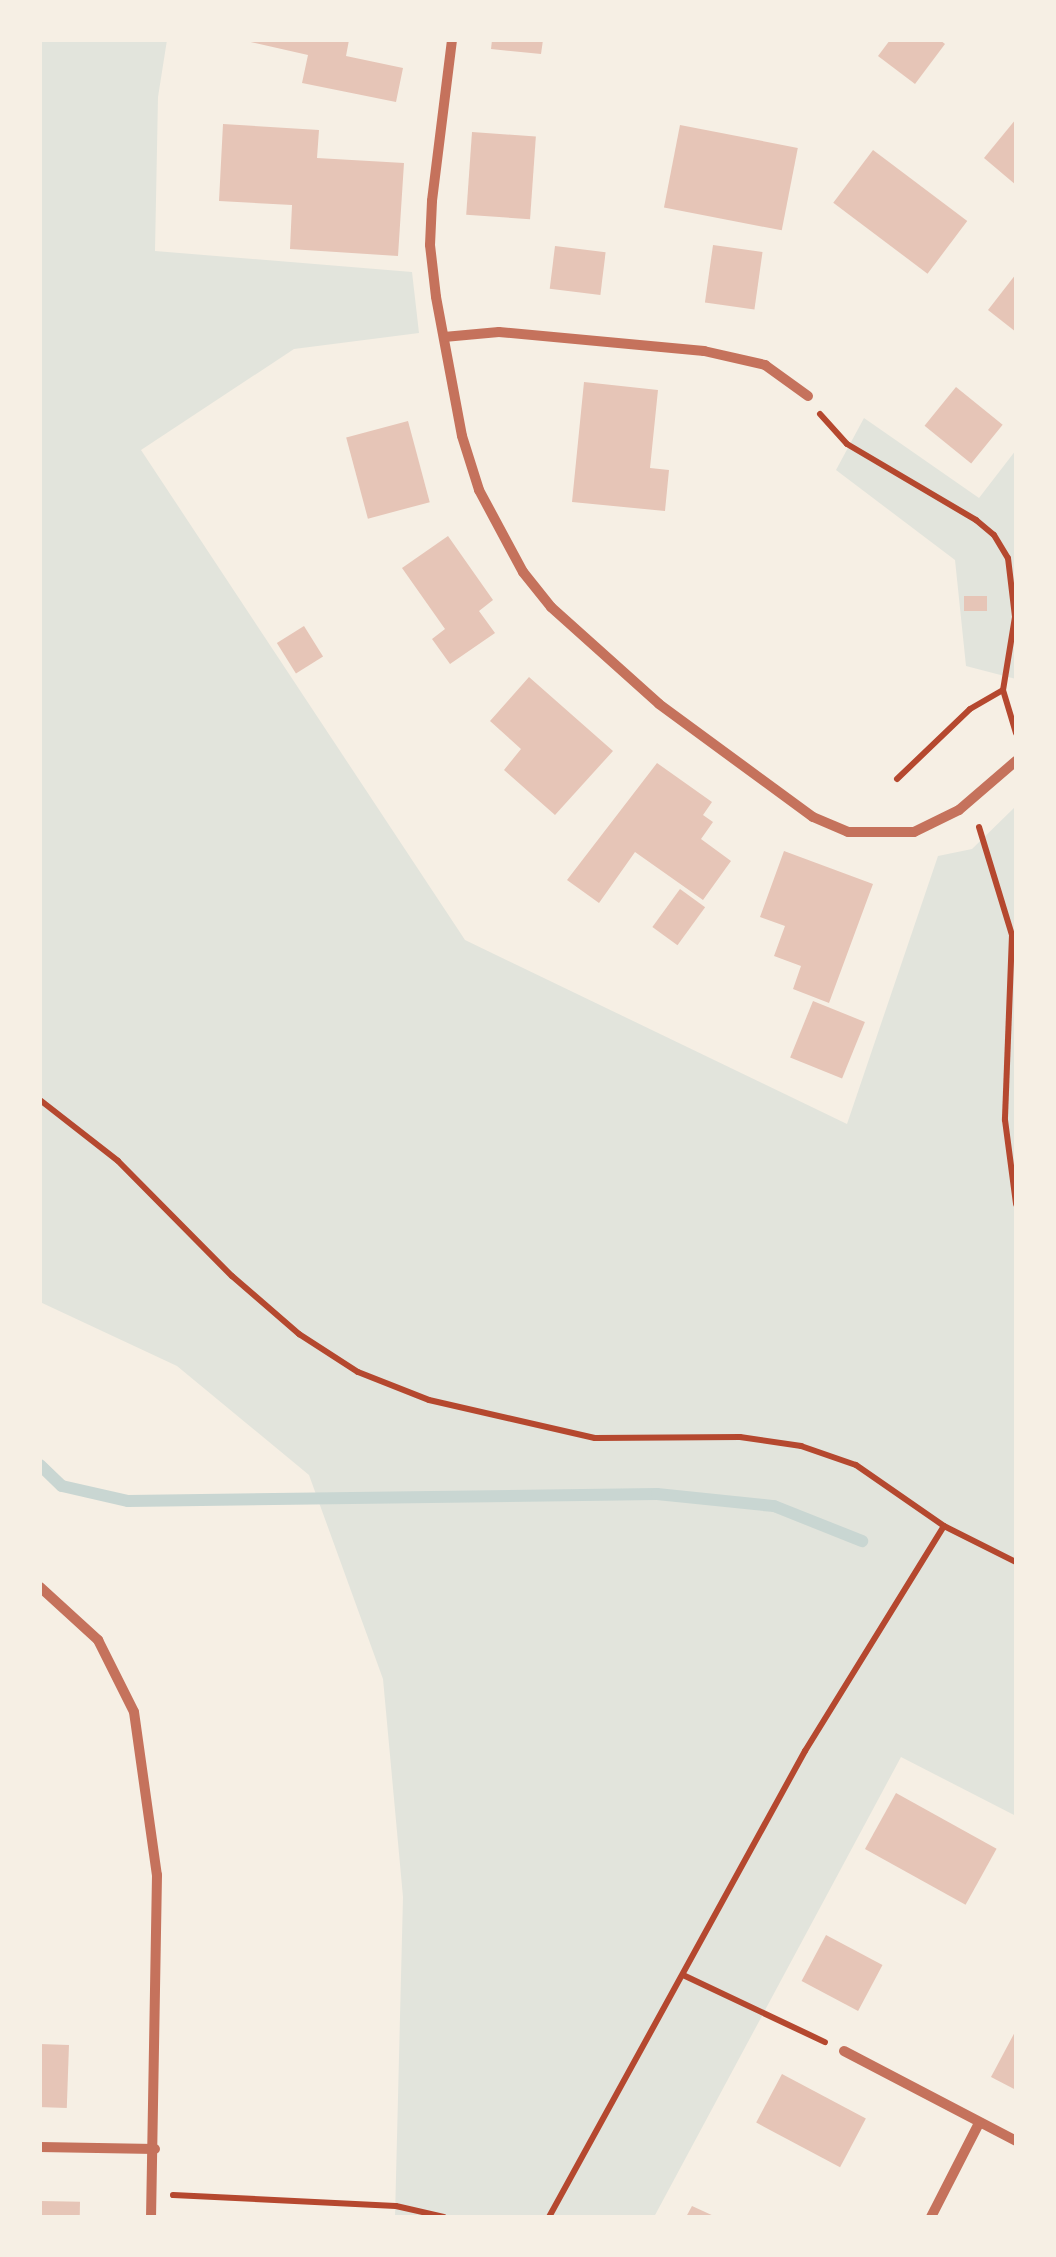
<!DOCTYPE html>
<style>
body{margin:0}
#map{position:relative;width:1056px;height:2257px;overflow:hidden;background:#f6efe4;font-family:"Crimson Pro",serif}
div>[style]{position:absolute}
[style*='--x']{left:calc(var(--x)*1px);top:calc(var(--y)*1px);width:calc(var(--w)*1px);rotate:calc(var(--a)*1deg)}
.green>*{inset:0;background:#e2e4dc}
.stream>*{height:12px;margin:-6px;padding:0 6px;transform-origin:6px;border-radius:6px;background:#c9d6d2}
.building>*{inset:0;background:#e6c5b7;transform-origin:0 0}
.path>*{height:6px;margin:-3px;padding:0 3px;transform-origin:3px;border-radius:3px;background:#b5482f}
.minor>*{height:10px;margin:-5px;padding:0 5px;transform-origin:5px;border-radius:5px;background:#c5725c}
span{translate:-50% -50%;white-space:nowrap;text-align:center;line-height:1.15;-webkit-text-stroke:8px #f6efe4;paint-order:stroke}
.frame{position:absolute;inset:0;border:42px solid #f6efe4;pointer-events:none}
</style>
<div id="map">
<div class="green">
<i style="clip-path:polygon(40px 40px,167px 40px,158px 97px,155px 251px,412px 272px,419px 333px,294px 349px,141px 450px,465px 940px,847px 1124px,938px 856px,972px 849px,1016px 806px,1016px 1816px,901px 1757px,654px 2217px,395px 2217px,403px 1897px,383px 1679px,309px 1475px,177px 1366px,40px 1302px)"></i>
<i style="clip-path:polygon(864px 418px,979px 498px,1016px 450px,1016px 679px,966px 666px,955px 560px,836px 470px)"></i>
</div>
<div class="stream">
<i style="--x:40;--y:1465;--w:30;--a:44"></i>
<i style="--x:62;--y:1486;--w:68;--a:12.8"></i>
<i style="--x:128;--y:1501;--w:529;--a:-0.76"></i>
<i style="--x:657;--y:1494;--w:118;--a:5.9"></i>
<i style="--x:774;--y:1506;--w:95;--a:21.7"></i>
</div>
<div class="building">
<i style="clip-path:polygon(242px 40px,349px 40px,346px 56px,403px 68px,396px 102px,302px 83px,308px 55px)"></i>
<i style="clip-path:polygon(492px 40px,543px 40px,541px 54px,491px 49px)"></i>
<i style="clip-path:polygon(890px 40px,940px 40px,945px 44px,915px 84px,878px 56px)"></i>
<i style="clip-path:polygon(1016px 119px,1016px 185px,984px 158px)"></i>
<i style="clip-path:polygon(223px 124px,319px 130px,317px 158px,404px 163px,398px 256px,290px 249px,292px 205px,219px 201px)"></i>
<i style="left:680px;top:125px;width:120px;height:84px;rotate:11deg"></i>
<i style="left:472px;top:132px;width:64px;height:83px;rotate:4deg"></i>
<i style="left:873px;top:150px;width:118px;height:66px;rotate:37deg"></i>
<i style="left:713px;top:245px;width:50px;height:58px;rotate:8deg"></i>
<i style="left:555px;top:246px;width:51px;height:43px;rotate:7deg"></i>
<i style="clip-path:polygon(1016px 274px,1016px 332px,988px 310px)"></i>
<i style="clip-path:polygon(584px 382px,658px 390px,650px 468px,669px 470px,665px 511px,572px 502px)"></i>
<i style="left:956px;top:387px;width:60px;height:50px;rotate:39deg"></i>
<i style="left:408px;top:421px;width:84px;height:64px;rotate:75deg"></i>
<i style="clip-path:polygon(448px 536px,493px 600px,479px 611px,495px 633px,450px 664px,432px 639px,445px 629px,402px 568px)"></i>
<i style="left:987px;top:596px;width:15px;height:23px;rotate:90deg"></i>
<i style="left:304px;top:626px;width:36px;height:32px;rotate:58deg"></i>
<i style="clip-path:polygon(529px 677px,613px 751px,555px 815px,504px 770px,521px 749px,490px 721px)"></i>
<i style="clip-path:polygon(657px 763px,712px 802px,703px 815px,713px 822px,701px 839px,731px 861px,703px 900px,635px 852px,599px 903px,567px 880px)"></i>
<i style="clip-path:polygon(784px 851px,873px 884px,829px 1003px,793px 989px,801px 966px,774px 956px,785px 926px,760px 917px)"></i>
<i style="left:680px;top:889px;width:31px;height:47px;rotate:36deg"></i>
<i style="left:813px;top:1001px;width:56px;height:61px;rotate:22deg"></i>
<i style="left:896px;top:1793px;width:115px;height:64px;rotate:29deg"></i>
<i style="left:826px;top:1935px;width:64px;height:52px;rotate:28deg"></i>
<i style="clip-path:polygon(1016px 2030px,1016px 2090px,991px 2077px)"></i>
<i style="left:40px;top:2044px;width:29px;height:63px;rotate:2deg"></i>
<i style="left:782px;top:2074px;width:95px;height:55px;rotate:28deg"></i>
<i style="left:40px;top:2201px;width:40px;height:16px;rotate:1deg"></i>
<i style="clip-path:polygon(692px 2206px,716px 2217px,686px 2217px)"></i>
</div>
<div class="path">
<i style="--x:820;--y:414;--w:40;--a:48"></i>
<i style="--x:847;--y:444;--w:150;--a:30.5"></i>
<i style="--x:976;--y:520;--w:23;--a:40"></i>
<i style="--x:994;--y:535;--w:27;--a:59"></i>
<i style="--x:1008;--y:558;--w:59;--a:83.2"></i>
<i style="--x:1015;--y:617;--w:74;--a:99.3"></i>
<i style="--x:1003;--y:690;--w:45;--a:73.2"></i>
<i style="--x:897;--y:779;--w:101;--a:-43.8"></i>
<i style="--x:970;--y:709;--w:38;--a:-30"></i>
<i style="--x:979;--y:827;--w:113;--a:73"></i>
<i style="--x:1012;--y:935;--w:185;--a:92.2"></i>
<i style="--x:1005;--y:1120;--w:85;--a:82.5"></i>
<i style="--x:40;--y:1100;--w:99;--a:38"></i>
<i style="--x:118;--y:1161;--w:162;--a:45.3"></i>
<i style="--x:232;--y:1276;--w:89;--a:40.9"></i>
<i style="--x:299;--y:1334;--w:70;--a:32.8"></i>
<i style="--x:358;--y:1372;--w:76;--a:21.5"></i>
<i style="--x:429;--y:1400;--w:170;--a:12.9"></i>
<i style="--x:595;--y:1438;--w:145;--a:-0.4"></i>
<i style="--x:740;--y:1437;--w:62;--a:8.4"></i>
<i style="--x:801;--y:1446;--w:58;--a:19.1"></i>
<i style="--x:856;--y:1465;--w:107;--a:34.7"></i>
<i style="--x:944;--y:1526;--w:80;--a:26.6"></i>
<i style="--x:683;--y:1975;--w:157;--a:25.3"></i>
<i style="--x:173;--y:2195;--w:223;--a:2.8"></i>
<i style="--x:396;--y:2206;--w:49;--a:12.9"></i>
<i style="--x:549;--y:2217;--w:532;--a:-61.22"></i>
<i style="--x:805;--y:1751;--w:264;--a:-58.3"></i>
</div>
<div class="minor">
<i style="--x:452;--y:40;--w:162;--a:97.1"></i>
<i style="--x:432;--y:201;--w:44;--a:92.6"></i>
<i style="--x:430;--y:245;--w:52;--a:83.4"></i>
<i style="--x:436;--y:297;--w:141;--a:79.4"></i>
<i style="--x:462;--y:436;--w:57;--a:72.5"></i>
<i style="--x:479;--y:490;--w:93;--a:61.8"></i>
<i style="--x:523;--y:572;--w:45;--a:51.3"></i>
<i style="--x:551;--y:607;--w:145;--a:41.9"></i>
<i style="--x:659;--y:704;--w:191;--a:36.3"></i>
<i style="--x:813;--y:817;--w:38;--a:23"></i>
<i style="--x:848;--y:832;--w:66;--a:0"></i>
<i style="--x:914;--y:832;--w:50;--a:-26.1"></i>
<i style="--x:959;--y:810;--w:75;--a:-40.7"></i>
<i style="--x:444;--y:337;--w:55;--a:-5.2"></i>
<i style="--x:499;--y:332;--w:206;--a:5.3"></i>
<i style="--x:704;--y:351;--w:63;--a:12.9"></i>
<i style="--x:765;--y:365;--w:53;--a:35.8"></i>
<i style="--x:40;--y:1587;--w:79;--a:42.4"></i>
<i style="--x:98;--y:1640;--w:80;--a:63.4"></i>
<i style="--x:134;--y:1712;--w:165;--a:82"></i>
<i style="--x:157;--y:1875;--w:342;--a:91"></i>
<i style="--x:844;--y:2051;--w:194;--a:27.6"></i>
<i style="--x:40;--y:2147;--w:115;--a:1"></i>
<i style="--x:931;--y:2217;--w:106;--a:-62.9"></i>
</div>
<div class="frame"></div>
</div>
